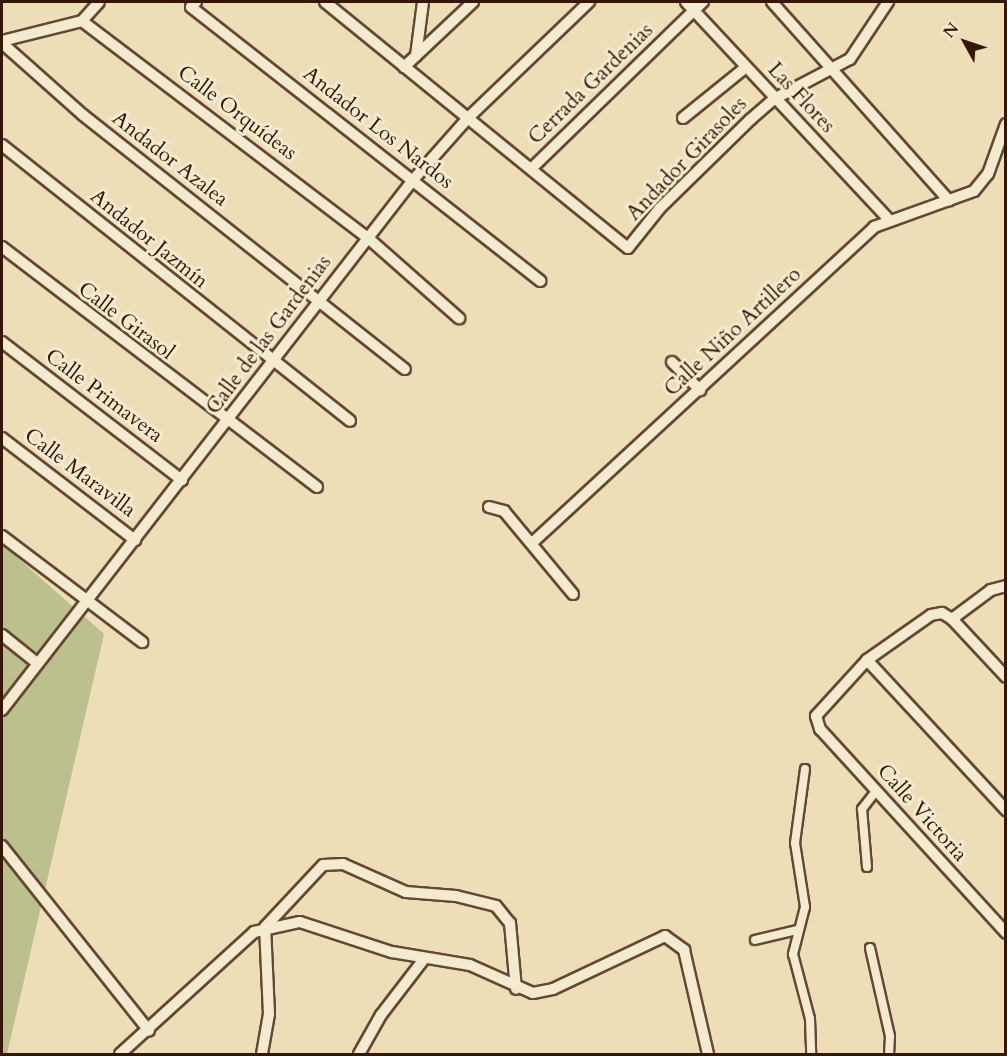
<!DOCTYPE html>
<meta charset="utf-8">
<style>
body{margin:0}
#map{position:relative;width:1007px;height:1056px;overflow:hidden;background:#eddeb7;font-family:Cardo,serif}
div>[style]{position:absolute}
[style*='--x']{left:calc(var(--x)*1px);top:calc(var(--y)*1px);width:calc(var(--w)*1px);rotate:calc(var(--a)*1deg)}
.green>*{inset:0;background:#bcc08c}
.roads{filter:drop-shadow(2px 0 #644832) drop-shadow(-2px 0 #644832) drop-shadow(0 2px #644832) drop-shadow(0 -2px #644832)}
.pedestrian>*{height:8px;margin:-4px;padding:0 4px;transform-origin:4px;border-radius:4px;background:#f3ead0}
.minor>*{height:10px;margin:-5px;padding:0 5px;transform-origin:5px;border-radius:5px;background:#f3ead0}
span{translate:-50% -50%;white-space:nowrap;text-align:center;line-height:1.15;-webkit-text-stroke:6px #f3ead0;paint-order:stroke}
.street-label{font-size:21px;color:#361606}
.frame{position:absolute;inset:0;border:3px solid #361606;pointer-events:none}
.north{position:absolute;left:935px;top:12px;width:60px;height:60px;-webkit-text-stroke:4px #f3ead0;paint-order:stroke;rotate:310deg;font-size:16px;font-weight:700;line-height:24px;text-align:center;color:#361606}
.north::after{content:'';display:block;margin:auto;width:21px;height:27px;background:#361606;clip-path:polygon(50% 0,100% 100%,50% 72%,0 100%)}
</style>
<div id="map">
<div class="green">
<i style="clip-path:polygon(2px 544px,104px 634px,7px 1054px,2px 1054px)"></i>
</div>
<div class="roads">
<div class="pedestrian">
<i style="--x:805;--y:769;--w:75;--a:97.7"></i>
<i style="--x:795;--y:843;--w:65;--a:81.1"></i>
<i style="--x:805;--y:907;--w:49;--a:104.3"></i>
<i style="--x:793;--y:954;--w:67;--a:75.3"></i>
<i style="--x:810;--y:1019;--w:35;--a:88"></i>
<i style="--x:867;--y:867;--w:58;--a:-94.9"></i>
<i style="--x:862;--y:809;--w:23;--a:-52"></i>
<i style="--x:755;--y:940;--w:43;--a:-13.4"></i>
<i style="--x:870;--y:948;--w:90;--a:77.2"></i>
<i style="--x:890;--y:1036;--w:18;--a:93"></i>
</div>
<div class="minor">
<i style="--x:196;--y:2;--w:7;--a:135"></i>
<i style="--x:191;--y:7;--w:444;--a:38.1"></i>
<i style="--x:325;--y:2;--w:390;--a:39.1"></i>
<i style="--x:628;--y:248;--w:51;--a:-51.3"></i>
<i style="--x:660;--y:208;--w:127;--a:-44.4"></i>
<i style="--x:751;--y:119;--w:30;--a:-41"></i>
<i style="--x:774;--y:99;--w:86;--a:-27.8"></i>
<i style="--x:850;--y:59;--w:69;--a:-56.3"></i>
<i style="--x:686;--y:2;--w:298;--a:47"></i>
<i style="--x:772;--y:2;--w:266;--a:48.3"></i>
<i style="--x:82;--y:21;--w:358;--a:37.2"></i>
<i style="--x:367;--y:237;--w:123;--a:41.4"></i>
<i style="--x:2;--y:41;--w:82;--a:-14"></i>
<i style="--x:82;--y:21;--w:25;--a:-48"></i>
<i style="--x:2;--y:43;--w:108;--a:41.6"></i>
<i style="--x:83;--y:115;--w:410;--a:38.3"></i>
<i style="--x:416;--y:56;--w:54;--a:-82.6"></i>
<i style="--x:404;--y:67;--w:95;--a:-43.3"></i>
<i style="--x:683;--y:118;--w:81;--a:-39"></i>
<i style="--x:2;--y:145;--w:444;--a:38.4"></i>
<i style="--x:531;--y:169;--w:240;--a:-44.2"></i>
<i style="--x:2;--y:247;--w:396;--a:37.3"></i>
<i style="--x:2;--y:342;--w:227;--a:37.5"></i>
<i style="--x:672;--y:362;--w:40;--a:45"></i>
<i style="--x:2;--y:438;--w:168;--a:37.5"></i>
<i style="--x:489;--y:507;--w:16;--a:15"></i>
<i style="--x:504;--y:511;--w:108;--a:50.3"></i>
<i style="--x:2;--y:536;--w:176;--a:37.1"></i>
<i style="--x:532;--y:543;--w:466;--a:-42.7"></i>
<i style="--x:874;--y:227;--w:106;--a:-19.8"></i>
<i style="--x:974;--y:191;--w:22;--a:-51"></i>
<i style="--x:988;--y:174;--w:53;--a:-70.2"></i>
<i style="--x:1006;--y:586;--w:16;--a:165"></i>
<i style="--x:991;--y:590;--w:49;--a:143.4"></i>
<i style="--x:952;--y:619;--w:12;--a:-149"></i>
<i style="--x:942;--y:613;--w:11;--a:170"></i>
<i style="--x:931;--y:615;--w:78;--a:144.9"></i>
<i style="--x:867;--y:660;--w:76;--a:132.3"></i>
<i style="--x:816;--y:716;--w:14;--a:73"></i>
<i style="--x:820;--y:729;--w:276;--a:47.6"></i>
<i style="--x:952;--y:619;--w:79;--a:47"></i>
<i style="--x:2;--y:635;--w:45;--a:38.7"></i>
<i style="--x:867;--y:660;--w:205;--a:47.2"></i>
<i style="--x:2;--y:710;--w:671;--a:-52.21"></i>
<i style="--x:413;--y:180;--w:83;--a:-48.4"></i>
<i style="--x:468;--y:118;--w:168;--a:-43.8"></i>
<i style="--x:2;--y:846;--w:236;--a:51.5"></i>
<i style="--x:120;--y:1054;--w:181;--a:-42.3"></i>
<i style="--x:254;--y:932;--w:47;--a:-12.3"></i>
<i style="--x:300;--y:922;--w:97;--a:18.1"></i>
<i style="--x:392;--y:952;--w:79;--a:9.5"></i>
<i style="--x:470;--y:965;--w:69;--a:24"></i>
<i style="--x:533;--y:993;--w:20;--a:-11"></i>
<i style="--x:553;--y:989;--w:124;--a:-25.3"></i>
<i style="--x:665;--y:936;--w:24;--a:36"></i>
<i style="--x:684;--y:950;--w:107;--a:77"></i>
<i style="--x:262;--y:1054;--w:41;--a:-80.1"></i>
<i style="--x:269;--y:1014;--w:87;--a:-92.6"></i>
<i style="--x:265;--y:927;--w:85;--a:-46.9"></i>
<i style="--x:323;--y:865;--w:20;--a:-3"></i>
<i style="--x:343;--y:864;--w:69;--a:24"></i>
<i style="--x:406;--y:892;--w:50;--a:4.6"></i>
<i style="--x:456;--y:896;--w:41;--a:14"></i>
<i style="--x:496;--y:906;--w:22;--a:51"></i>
<i style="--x:510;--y:923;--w:66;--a:84.8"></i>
<i style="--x:359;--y:1054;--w:45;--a:-60.6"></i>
<i style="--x:381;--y:1015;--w:71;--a:-52.5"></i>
</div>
</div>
<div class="street-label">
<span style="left:591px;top:84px;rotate:-44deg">Cerrada Gardenias</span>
<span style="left:801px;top:98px;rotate:47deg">Las Flores</span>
<span style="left:237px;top:113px;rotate:37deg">Calle Orquídeas</span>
<span style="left:378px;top:128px;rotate:38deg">Andador Los Nardos</span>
<span style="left:170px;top:159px;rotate:38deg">Andador Azalea</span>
<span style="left:687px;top:159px;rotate:-46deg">Andador Girasoles</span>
<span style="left:149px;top:239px;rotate:39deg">Andador Jazmín</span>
<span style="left:126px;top:321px;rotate:37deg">Calle Girasol</span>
<span style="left:733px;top:332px;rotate:-43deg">Calle Niño Artillero</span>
<span style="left:269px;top:335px;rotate:-53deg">Calle de las Gardenias</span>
<span style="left:104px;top:396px;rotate:37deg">Calle Primavera</span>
<span style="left:80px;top:473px;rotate:37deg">Calle Maravilla</span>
<span style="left:922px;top:813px;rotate:48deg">Calle Victoria</span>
</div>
<div class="frame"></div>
<div class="north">N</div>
</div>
